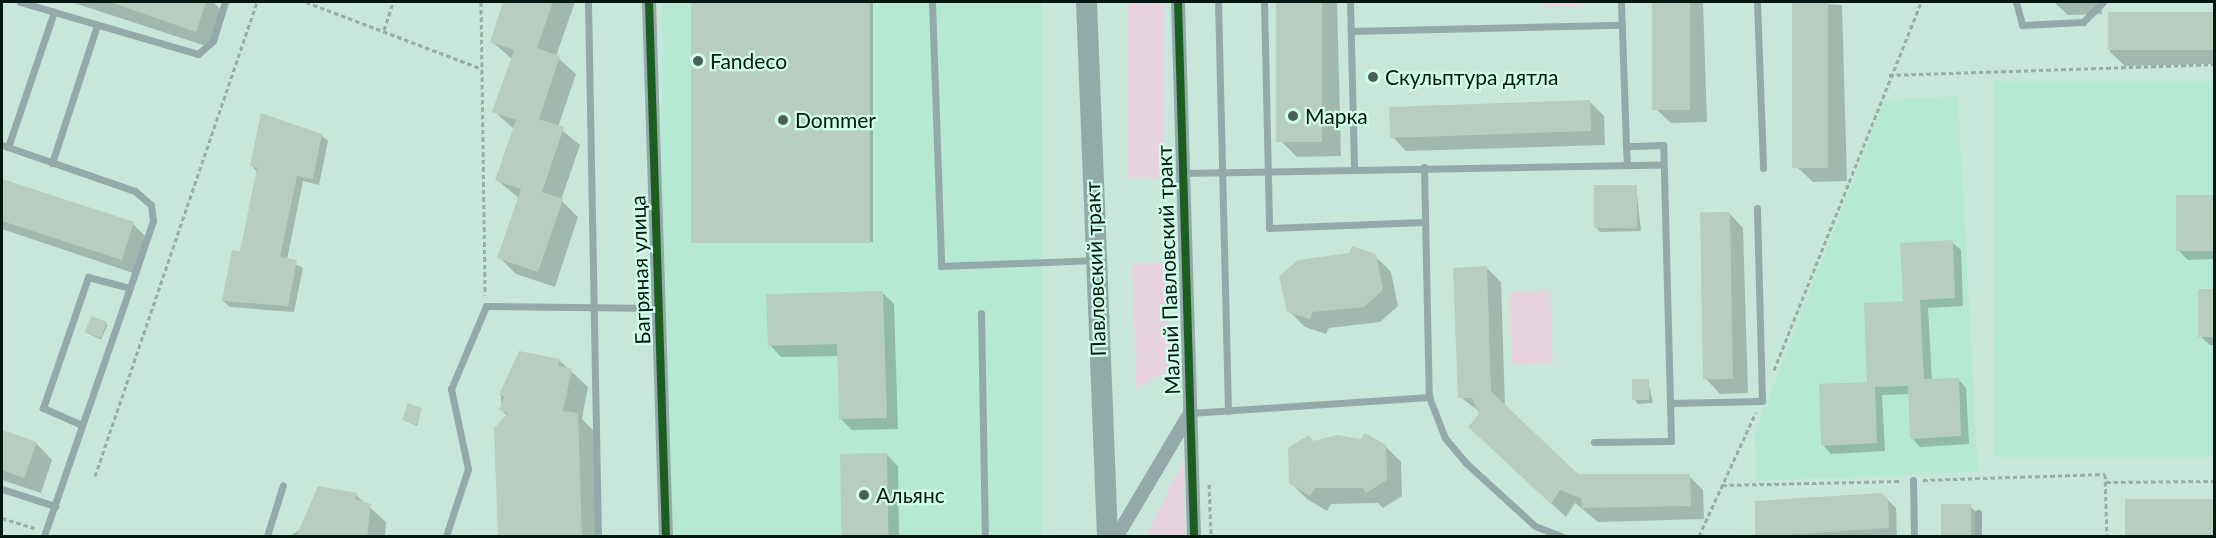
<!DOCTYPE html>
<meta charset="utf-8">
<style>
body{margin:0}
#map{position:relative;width:2216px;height:538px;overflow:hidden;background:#c8e7da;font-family:Lato,sans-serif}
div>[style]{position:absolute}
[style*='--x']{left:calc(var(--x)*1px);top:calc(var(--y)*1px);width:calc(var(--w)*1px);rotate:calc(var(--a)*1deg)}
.built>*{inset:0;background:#b6e9d4;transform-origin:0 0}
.green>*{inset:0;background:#e6d3dd;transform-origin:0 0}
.shadow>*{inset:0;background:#0003;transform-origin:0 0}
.building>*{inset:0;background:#b7cdc0;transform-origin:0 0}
.path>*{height:3px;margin-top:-1.5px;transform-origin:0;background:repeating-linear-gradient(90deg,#96aca7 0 4.5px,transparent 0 7.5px)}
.lane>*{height:7px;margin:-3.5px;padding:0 3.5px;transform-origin:3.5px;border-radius:3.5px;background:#94a9aa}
.street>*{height:14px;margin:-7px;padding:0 7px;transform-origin:7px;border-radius:7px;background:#94a9aa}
.primary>*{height:21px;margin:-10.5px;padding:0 10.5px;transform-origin:10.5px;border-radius:10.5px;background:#92aba9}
.cycleway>*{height:8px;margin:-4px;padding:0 4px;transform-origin:4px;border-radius:4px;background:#1b5e20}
.dots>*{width:16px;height:16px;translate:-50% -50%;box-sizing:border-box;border:3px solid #d1ffec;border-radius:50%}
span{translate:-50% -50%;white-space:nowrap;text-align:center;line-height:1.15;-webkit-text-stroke:4.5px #d1ffec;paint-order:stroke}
.poi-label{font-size:21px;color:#031811}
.left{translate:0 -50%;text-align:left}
.street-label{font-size:21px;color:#031811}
.frame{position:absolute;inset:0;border:3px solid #031811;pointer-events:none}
</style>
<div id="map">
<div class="built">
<i style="left:662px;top:2px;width:380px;height:534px"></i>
<i style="left:2214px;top:81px;width:376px;height:220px;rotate:90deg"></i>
<i style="clip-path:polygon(1958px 96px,1978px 472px,1756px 481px,1755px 432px,1885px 100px)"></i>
</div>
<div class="green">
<i style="left:1128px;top:2px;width:36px;height:176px"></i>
<i style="clip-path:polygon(1542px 2px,1581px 2px,1581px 6px,1542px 7px)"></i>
<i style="clip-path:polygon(1166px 263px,1170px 370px,1136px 388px,1132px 264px)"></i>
<i style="left:1550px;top:290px;width:73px;height:41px;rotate:88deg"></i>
<i style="clip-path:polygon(1183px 460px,1185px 536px,1146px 536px)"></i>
</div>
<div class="shadow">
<i style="clip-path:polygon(71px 2px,213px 2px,224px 13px,212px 48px)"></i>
<i style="clip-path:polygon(505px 2px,575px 2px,556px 56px,576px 74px,558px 127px,580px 145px,561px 200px,578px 217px,555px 287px,516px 274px,499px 257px,519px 198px,497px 180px,514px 129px,494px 111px,512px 59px,491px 41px)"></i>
<i style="left:693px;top:2px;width:180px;height:240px"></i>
<i style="clip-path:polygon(1277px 2px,1337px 2px,1341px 156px,1297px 157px,1281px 141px)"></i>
<i style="clip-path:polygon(1654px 2px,1703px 2px,1707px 122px,1671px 123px,1656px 109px)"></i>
<i style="clip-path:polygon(1793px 2px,1842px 5px,1847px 181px,1813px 182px,1798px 168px)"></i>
<i style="clip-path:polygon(2054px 2px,2101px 2px,2102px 14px,2068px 15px)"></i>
<i style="clip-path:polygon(2214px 13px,2214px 64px,2125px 66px,2110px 52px,2110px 16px)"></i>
<i style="clip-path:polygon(1589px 101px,1604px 116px,1605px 145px,1406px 151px,1392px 136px)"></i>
<i style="clip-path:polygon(321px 135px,328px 141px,319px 185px,303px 181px,287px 260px,303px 268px,294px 312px,230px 307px,223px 301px,241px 253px,257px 172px,252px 166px)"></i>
<i style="clip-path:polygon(2px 181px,133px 224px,149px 240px,139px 275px,2px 229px)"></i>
<i style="clip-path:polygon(1636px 186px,1641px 231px,1600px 232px,1596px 227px)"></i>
<i style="clip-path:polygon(2177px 198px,2214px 198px,2214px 259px,2188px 260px,2179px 251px)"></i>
<i style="clip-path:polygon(1729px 213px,1743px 228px,1748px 393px,1720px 394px,1706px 379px)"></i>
<i style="clip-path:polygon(1952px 242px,1961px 250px,1963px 306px,1928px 308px,1932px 380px,1958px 379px,1966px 388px,1969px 444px,1920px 447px,1912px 438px,1910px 394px,1882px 395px,1885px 451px,1831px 454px,1823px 445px,1869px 383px,1904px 302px)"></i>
<i style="clip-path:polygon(1375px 256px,1391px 272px,1398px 306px,1380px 322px,1329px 328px,1326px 334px,1305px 327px,1289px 311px)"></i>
<i style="clip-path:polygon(1486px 267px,1501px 282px,1505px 406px,1578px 476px,1689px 476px,1703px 490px,1704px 519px,1598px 522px,1575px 503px,1566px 517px,1484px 441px,1479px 411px,1460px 397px)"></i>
<i style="clip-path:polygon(2214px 290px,2214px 345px,2210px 345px,2201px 337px,2199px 291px)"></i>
<i style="clip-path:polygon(883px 293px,894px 304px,898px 429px,852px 430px,841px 419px,839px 356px,781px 357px,770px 345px)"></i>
<i style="left:92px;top:318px;width:17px;height:16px;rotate:24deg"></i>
<i style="clip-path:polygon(520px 353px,560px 361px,588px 387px,582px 419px,594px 431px,597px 536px,498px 536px,507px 416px,501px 409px,501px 394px)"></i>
<i style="clip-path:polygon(1648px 380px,1653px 403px,1638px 404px,1634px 399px)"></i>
<i style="clip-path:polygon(421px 410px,417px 426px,405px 421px)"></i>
<i style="clip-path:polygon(2px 432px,36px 443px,52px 460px,41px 493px,2px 480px)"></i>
<i style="clip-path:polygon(1309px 437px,1314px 442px,1385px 446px,1401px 462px,1402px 496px,1383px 508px,1378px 503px,1331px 504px,1327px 511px,1307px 499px,1290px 482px)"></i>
<i style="clip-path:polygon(886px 454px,898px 466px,899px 536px,843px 536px)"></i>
<i style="clip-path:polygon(356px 495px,386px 522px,385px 536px,290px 536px)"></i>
<i style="clip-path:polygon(1887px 499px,1896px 508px,1897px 536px,1756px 536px)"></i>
<i style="clip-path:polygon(1970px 506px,1976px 512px,1977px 536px,1943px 536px)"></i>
</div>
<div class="building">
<i style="clip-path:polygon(110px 2px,206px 2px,196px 32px)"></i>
<i style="clip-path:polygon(503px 2px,553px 2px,537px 48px,560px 56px,539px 119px,564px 127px,542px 192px,563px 199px,538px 272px,497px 258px,521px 189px,495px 180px,516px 120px,492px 112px,514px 50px,490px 42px)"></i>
<i style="left:691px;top:2px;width:179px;height:241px"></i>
<i style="left:1276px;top:2px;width:46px;height:140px"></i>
<i style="left:1652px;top:2px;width:38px;height:108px"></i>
<i style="left:1792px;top:2px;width:36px;height:166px"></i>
<i style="left:2214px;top:12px;width:38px;height:106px;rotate:90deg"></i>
<i style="left:1590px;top:100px;width:31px;height:201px;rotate:88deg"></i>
<i style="clip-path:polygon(261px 113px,322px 134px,313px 179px,297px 176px,280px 257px,297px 260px,288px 306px,222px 301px,232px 250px,240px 251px,257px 168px,250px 166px)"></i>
<i style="left:2px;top:179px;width:139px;height:40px;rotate:18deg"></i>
<i style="left:1594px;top:185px;width:43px;height:43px"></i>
<i style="left:2214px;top:195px;width:56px;height:38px;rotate:90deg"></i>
<i style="left:1730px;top:212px;width:167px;height:30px;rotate:89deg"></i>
<i style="clip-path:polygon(1953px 240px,1955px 298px,1920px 300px,1924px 379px,1959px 378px,1961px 436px,1910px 439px,1908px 386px,1875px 387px,1877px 443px,1821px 446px,1819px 384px,1867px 382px,1864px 303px,1903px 301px,1900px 243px)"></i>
<i style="clip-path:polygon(1352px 246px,1376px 254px,1383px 290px,1364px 307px,1313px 312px,1310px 319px,1287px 312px,1279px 276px,1298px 260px,1349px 253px)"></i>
<i style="clip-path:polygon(1487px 266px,1491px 391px,1578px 474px,1690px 474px,1691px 506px,1582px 508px,1581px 498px,1560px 490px,1551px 504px,1468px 427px,1479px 414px,1472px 398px,1458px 398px,1453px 268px)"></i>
<i style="left:2198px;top:289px;width:16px;height:48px"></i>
<i style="clip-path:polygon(883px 291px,887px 418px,839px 419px,837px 344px,768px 346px,766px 294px)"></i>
<i style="left:91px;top:316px;width:17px;height:17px;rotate:21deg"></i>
<i style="clip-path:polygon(519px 351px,560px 359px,558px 365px,572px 369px,563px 411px,578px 413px,582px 537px,498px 537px,494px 428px,508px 413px,499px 410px,504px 396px,499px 395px)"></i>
<i style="left:1649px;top:379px;width:21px;height:17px;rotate:90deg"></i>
<i style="left:408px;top:403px;width:15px;height:18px;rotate:20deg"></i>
<i style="clip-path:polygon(2px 430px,37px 442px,24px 478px,2px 470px)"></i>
<i style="clip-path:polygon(1365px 433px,1386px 445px,1387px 480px,1366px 493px,1363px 488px,1315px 488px,1310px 496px,1289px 483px,1288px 448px,1309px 435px,1313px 441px,1337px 435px,1361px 439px)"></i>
<i style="left:887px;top:453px;width:84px;height:47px;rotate:89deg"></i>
<i style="clip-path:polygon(318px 486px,357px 493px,355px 499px,371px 504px,367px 537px,296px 537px)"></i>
<i style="clip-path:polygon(1881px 493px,1888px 498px,1889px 528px,1755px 537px,1755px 501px)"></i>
<i style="left:2214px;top:499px;width:38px;height:89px;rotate:90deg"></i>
<i style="left:1971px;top:504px;width:33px;height:30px;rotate:90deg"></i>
</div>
<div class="path">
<i style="--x:306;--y:2;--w:188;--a:20.8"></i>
<i style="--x:481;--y:2;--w:293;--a:89.2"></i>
<i style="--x:384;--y:30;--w:29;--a:-72"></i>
<i style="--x:1889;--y:75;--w:325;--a:-1.9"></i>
<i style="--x:1774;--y:370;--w:396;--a:-68.2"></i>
<i style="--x:95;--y:476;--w:501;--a:-71.13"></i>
<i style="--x:1923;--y:480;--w:182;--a:-1.9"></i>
<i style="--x:2105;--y:474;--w:62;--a:88.2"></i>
<i style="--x:2106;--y:482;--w:108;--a:-0.5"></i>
<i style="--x:1209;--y:484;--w:52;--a:87.8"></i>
<i style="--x:1722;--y:485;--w:179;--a:-1.3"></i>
<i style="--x:2;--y:518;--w:34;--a:17"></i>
<i style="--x:1699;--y:536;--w:136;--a:-65.3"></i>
</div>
<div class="lane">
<i style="--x:20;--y:2;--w:185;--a:16.3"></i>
<i style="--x:198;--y:54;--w:20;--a:-41"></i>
<i style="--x:213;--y:41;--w:41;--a:-72.9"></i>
<i style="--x:588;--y:2;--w:534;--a:88.93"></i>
<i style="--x:932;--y:2;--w:264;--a:88"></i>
<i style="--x:941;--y:266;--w:153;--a:-2.2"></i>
<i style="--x:1218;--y:2;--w:409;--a:88.6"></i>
<i style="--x:1264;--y:2;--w:226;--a:88.7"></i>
<i style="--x:1269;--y:228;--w:155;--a:-2.2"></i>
<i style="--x:1350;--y:2;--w:167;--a:88.6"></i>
<i style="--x:1757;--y:2;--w:166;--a:87.9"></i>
<i style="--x:2016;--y:2;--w:24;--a:75"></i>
<i style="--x:2022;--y:25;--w:61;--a:-2.8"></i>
<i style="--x:2083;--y:22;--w:28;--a:-45"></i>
<i style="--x:1351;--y:31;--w:271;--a:-1.3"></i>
<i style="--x:2;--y:145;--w:141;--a:19.1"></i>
<i style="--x:135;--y:191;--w:21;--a:41"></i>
<i style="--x:151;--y:205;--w:16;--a:83"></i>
<i style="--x:153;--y:221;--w:333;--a:109.1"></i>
<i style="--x:1626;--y:146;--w:19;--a:87"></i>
<i style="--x:8;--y:147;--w:143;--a:-71.2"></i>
<i style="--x:52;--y:163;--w:145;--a:-71.9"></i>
<i style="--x:1424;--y:167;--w:230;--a:88.8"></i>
<i style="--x:1429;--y:397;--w:44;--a:68.7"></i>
<i style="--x:1445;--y:438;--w:33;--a:50"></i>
<i style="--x:1466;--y:463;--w:93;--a:42.4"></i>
<i style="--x:1535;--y:526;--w:28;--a:21"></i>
<i style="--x:1183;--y:173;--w:480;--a:-1"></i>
<i style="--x:981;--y:313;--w:223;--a:89"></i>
<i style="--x:1670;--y:403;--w:92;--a:-1.2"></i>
<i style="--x:1762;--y:401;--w:193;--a:-91.5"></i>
<i style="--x:1190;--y:413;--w:240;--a:-3.8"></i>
<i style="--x:82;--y:425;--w:43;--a:-156.4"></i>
<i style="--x:43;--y:408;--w:139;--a:-71"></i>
<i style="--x:88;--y:277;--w:43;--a:14.7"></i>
<i style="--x:1594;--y:442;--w:77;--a:-0.7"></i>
<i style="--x:1671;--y:441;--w:296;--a:-91.5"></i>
<i style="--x:1663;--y:145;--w:37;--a:178"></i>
<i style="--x:1626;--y:146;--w:144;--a:-92"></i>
<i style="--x:1913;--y:480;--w:56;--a:89"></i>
<i style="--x:2;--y:489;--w:56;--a:17.8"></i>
<i style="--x:1978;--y:513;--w:23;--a:90"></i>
<i style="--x:267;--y:536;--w:53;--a:-72.6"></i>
<i style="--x:446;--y:536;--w:71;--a:-71.8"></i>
<i style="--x:468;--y:469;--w:82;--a:-102"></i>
<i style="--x:451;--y:389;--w:90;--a:-67.1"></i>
<i style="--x:486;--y:306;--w:173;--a:0.7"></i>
</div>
<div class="street">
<i style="--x:649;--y:2;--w:534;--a:88.18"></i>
<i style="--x:1178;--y:2;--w:534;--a:88.28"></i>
<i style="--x:1117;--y:536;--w:143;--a:-59.3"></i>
</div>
<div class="primary">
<i style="--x:1086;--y:2;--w:534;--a:87.75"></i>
</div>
<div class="cycleway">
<i style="--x:649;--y:2;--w:534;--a:88.18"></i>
<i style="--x:1178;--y:2;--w:534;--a:88.28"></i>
</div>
<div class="dots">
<i style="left:698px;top:61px;background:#486057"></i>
<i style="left:1373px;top:77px;background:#486057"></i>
<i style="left:1293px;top:116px;background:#486057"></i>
<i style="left:783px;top:120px;background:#486057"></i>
<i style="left:864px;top:495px;background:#486057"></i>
</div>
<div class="poi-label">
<span class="left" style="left:710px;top:61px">Fandeco</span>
<span class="left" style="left:1385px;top:77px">Скульптура дятла</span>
<span class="left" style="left:1305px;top:116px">Марка</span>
<span class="left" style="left:795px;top:120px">Dommer</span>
<span class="left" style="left:876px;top:495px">Альянс</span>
</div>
<div class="street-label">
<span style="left:1095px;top:269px;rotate:-92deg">Павловский тракт</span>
<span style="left:640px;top:270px;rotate:-92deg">Багряная улица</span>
<span style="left:1168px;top:270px;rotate:-92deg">Малый Павловский тракт</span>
</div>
<div class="frame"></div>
</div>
